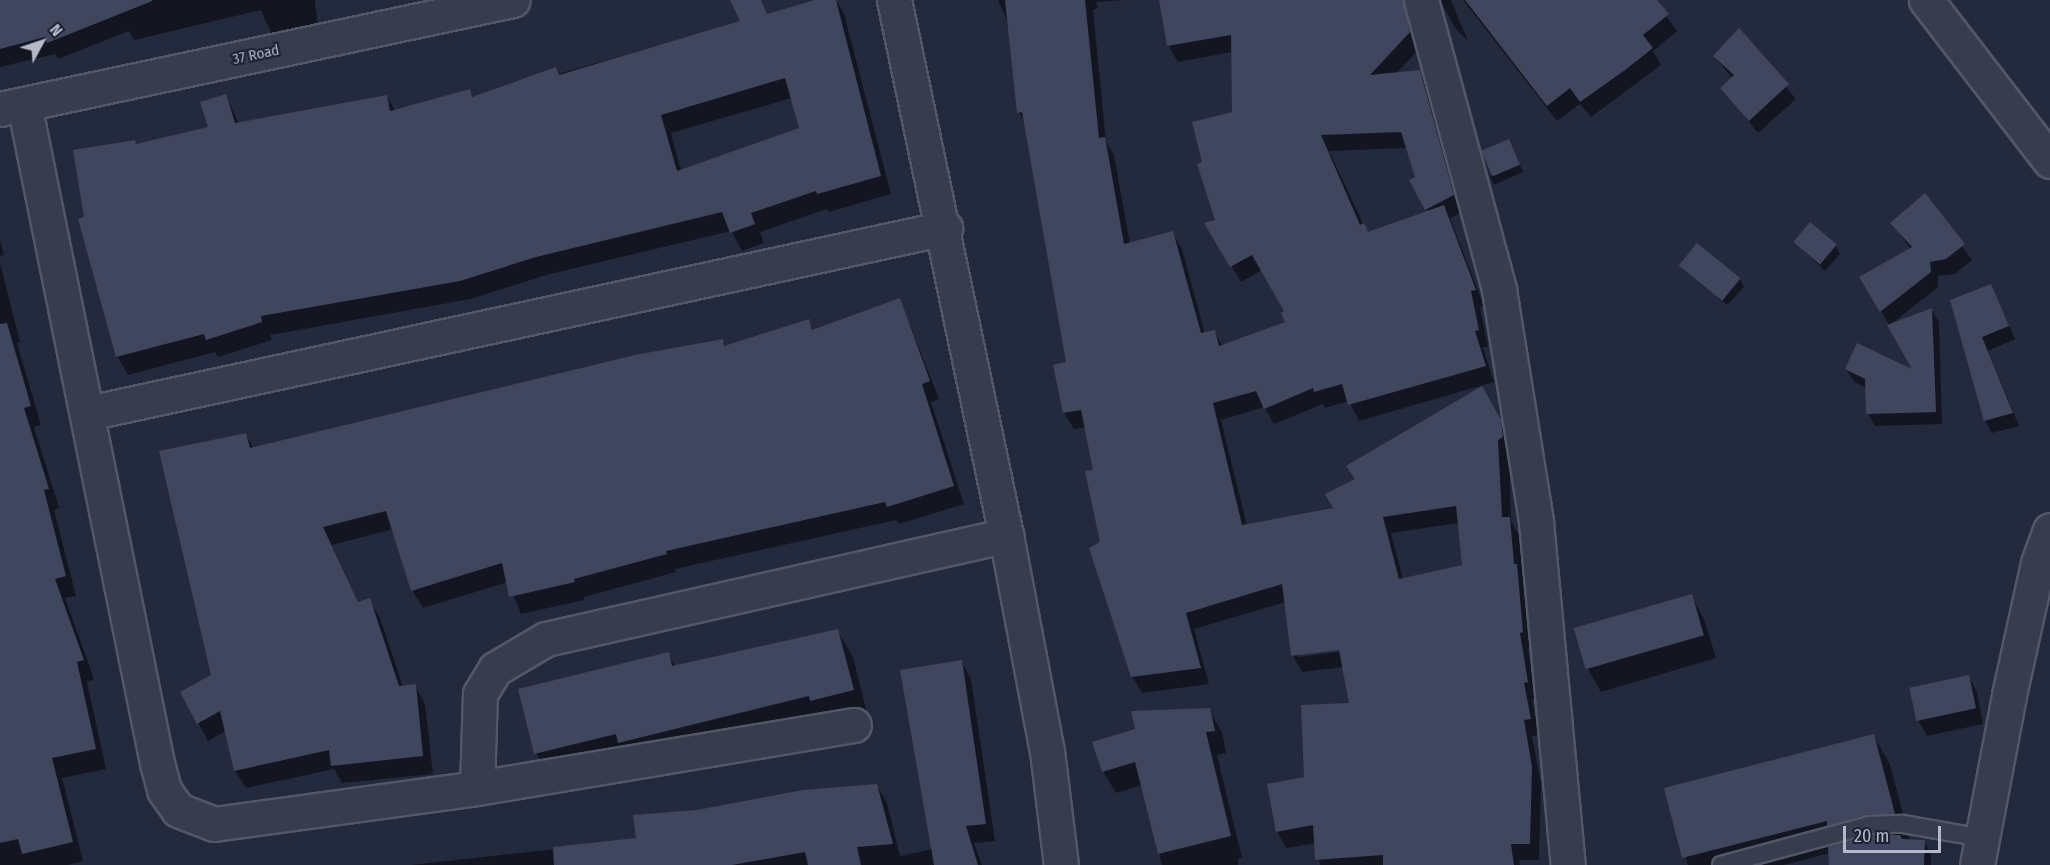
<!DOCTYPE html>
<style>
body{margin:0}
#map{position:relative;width:2050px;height:865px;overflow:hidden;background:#242a3e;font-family:"Fira Sans Condensed",sans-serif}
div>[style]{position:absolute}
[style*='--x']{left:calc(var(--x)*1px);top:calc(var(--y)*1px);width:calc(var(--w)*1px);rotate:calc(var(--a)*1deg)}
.shadow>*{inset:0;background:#0007}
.building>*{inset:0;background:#40465e;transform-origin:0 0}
.roads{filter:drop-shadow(2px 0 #535869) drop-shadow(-2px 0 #535869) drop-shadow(0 2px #535869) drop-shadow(0 -2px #535869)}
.service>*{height:16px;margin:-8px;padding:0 8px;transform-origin:8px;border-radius:8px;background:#383d4e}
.minor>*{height:33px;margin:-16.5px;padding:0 16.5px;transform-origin:16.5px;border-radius:16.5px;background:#383d4e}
span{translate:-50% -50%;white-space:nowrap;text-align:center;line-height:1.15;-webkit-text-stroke:4.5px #1d2233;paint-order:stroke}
.street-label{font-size:15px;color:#b4b8c9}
.north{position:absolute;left:12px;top:12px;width:60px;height:60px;-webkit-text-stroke:4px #1d2233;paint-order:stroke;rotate:50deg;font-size:16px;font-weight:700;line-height:24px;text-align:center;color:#b4b8c9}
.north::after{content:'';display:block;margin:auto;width:21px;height:27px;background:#b4b8c9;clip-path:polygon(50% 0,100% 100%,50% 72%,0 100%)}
.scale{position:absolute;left:1843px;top:826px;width:98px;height:27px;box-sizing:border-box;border:3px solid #b4b8c9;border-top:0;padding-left:8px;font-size:18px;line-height:21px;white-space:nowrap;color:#b4b8c9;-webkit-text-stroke:4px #1d2233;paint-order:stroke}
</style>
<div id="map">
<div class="shadow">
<i style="clip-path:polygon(0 0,315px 0,318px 28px,273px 38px,261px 10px,134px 40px,129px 31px,58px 59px,55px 54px,0 67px)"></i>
<i style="clip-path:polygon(evenodd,732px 0,761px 0,768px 15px,820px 0,836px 0,844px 14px,891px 194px,829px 212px,827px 209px,760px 232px,764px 243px,742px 251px,731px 231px,546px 275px,471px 299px,270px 335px,272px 340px,218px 357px,215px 352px,128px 375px,117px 356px,86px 219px,136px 145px,210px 128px,226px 96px,239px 124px,387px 96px,395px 111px,469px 91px,473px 98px,742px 22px,732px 0,792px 98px,800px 129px,681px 171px,671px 133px,792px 98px)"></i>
<i style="clip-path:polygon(evenodd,998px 0,1124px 0,1096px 2px,1098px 8px,1093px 10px,1106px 142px,1114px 155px,1130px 244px,1172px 233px,1182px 249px,1205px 334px,1214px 331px,1223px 347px,1287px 323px,1286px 312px,1262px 270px,1241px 282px,1207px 224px,1217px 222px,1204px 163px,1234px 114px,1233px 52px,1178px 62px,1168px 45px,1161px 0,1423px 0,1419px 49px,1396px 74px,1419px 71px,1429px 88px,1462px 212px,1450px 218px,1484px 306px,1480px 307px,1488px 347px,1483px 347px,1494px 382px,1359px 421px,1349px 401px,1325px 408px,1323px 404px,1274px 424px,1264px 407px,1221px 420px,1247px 526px,1335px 509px,1356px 480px,1481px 389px,1509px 438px,1511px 521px,1519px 535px,1526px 582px,1532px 648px,1528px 649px,1536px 699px,1532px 699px,1539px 735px,1532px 736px,1541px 784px,1539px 860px,1519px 860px,1520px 865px,1320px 865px,1316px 843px,1286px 848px,1277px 831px,1351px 704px,1344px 667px,1302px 672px,1293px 656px,1286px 602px,1194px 629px,1209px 684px,1142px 693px,1132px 676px,1101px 542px,1095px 471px,1086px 427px,1074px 429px,1064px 413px,1068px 363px,1025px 123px,1019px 112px,1010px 27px,998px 0,1407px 148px,1417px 177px,1411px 180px,1428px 212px,1368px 234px,1329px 151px,1407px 148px,998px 0,1459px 523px,1464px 566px,1403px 579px,1391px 533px,1459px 523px,998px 0,1346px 648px,1346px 651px,1298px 657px,1298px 654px,1346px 648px)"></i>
<i style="clip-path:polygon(1434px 0,1451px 0,1468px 41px,1455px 28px,1441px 2px)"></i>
<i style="clip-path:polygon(1463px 0,1655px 0,1677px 31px,1653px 51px,1661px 65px,1591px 117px,1580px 104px,1557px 121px)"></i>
<i style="clip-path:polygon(1739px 30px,1796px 99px,1758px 133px,1722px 88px,1733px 79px,1715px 57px)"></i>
<i style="clip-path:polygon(1509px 141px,1523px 172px,1494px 185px,1490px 177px)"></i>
<i style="clip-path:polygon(1925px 195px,1972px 260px,1955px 274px,1938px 276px,1938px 287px,1890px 325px,1931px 309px,1939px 322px,1942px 424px,1875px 426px,1868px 413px,1867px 388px,1854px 382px,1846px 369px,1916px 372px,1862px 278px,1911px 249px,1892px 223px)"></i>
<i style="clip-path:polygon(0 240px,4px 255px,0 256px)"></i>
<i style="clip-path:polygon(1796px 242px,1836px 246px,1840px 254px,1825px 271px)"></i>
<i style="clip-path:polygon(0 263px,20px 342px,17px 343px,41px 425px,34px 427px,59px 508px,54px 510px,76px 596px,65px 598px,94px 679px,87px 682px,106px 769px,62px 778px,83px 861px,68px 865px,0 865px)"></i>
<i style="clip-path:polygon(1683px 267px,1740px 279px,1744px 287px,1727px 305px)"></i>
<i style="clip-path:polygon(1991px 286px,2015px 339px,1988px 351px,2019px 426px,1992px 433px,1985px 421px,1952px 301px)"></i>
<i style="clip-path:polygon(900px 300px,939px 399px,931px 402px,964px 504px,899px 524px,896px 520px,675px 569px,676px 572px,584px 597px,584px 600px,521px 614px,508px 582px,423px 608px,412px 590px,393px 529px,332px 545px,359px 604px,369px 600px,380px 618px,403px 687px,415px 686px,425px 704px,433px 774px,342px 783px,334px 769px,246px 788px,235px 771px,226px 731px,208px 741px,182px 693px,213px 676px,245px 434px,254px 449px,722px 341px,725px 347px,808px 321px,814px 331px)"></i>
<i style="clip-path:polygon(1691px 596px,1704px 619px,1716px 658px,1601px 692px,1588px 669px,1576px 630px)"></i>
<i style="clip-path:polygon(837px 630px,853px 657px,868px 717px,551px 780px,536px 753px,668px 653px,675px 667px)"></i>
<i style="clip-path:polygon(961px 661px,971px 679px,995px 841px,974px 843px,982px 865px,411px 865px,638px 840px,697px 811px,877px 786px,887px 803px,900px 856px,933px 849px)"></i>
<i style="clip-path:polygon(1968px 676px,1977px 692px,1983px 724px,1927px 736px,1918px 720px,1911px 688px)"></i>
<i style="clip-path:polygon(1209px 710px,1222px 732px,1226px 753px,1217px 755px,1242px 858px,1238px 859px,1238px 865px,1162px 865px,1142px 785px,1116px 793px,1103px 771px)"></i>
<i style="clip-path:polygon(1873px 735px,1890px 764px,1910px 841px,1924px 841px,1931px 854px,1931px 865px,1831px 865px,1830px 853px,1784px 865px,1688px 865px,1666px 789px)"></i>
</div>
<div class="building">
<i style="clip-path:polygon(0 0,152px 0,152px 1px,47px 43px,45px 37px,0 49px)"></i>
<i style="clip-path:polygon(evenodd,730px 0,761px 0,767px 14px,815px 0,836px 0,881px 176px,817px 194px,816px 191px,751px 213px,755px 224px,730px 233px,722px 212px,536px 257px,460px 281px,261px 316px,262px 322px,206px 340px,204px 334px,116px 357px,78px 219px,84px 217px,73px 150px,135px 140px,136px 144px,208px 127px,200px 102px,226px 94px,235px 123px,387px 95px,390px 111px,470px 89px,472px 97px,556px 67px,559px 75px,740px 21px,730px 0,785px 78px,799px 128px,677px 171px,661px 115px,785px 78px)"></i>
<i style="clip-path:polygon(evenodd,1005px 0,1085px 0,1099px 138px,1105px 137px,1124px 244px,1173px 231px,1201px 333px,1215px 330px,1219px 346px,1285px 322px,1281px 313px,1284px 311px,1252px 255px,1230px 267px,1204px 223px,1215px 220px,1197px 164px,1202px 162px,1192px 122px,1232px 112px,1231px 35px,1167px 46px,1159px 0,1403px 0,1410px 32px,1370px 75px,1420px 70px,1454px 195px,1425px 210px,1409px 180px,1415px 177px,1401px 132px,1321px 135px,1360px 225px,1364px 223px,1368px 232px,1444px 205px,1476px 290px,1471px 291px,1479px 330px,1475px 331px,1486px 366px,1348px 405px,1342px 384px,1314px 392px,1313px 388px,1264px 409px,1256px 391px,1213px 403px,1242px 525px,1333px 508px,1325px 494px,1355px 479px,1346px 466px,1482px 386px,1501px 420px,1503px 437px,1498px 440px,1502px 517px,1510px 517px,1514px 564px,1517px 564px,1523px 632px,1520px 633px,1528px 682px,1524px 683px,1531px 719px,1524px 720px,1532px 767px,1530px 844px,1511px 844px,1514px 865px,1383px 865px,1383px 855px,1315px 860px,1313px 825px,1276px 832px,1267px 784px,1304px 777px,1301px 705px,1349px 703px,1339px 650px,1291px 656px,1282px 584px,1186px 613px,1201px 668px,1131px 677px,1089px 548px,1100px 542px,1085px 471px,1093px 470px,1081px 410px,1063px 413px,1053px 365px,1066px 362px,1022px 112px,1017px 113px,1005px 0,1456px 506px,1462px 565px,1399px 579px,1383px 517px,1456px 506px)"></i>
<i style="clip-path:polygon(1465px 0,1657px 0,1669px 14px,1643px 35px,1653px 48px,1625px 70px,1580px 102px,1570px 88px,1547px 106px)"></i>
<i style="clip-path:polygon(1739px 28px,1789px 84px,1749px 121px,1720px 88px,1734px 75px,1713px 56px)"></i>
<i style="left:1509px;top:139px;width:28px;height:30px;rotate:67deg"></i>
<i style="clip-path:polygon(1925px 193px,1965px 244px,1946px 259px,1930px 262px,1931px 272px,1880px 312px,1859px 277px,1912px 247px,1890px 223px)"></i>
<i style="left:1810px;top:222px;width:35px;height:26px;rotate:40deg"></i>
<i style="left:1697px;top:243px;width:56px;height:29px;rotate:39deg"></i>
<i style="clip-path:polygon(1991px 284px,2009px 326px,1982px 337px,2013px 413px,1984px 421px,1950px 300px)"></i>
<i style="clip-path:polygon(900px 298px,930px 381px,922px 384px,954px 486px,887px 507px,885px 502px,666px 551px,667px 554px,574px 579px,575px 582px,509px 597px,502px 563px,411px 591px,386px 511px,323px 527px,358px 602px,370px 598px,399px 686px,416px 684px,423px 756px,331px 766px,329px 750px,234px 771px,220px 711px,197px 724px,180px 692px,211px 675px,159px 451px,246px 433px,250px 448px,635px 355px,723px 339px,724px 346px,809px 319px,812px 330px)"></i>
<i style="clip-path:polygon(1932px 308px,1936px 412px,1866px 414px,1865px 379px,1845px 369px,1857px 343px,1912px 369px,1887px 325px)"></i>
<i style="clip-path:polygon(7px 323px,31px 406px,24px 408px,49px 489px,44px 490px,66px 576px,55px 579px,84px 660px,77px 662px,96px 749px,52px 758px,73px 842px,22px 854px,18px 839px,0 843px,0 324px)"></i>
<i style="left:1692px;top:594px;width:43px;height:123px;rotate:74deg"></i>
<i style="clip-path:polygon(838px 629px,854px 690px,810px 701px,809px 696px,618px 743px,616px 734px,534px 754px,518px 689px,669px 652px,672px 666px)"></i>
<i style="clip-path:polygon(962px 660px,986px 824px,966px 826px,978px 865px,934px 865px,900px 670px)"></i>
<i style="left:1969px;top:675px;width:34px;height:61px;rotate:78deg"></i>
<i style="clip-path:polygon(1210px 708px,1215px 731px,1206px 732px,1231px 836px,1158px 854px,1135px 762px,1102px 772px,1092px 742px,1135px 729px,1131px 711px)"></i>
<i style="clip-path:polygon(1874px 734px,1895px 814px,1866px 815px,1827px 826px,1827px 821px,1682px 858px,1664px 788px)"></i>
<i style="clip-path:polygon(877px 784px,893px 844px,857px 847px,861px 865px,808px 865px,805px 852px,732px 865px,554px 865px,553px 847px,636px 838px,633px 815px,697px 810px,803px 790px)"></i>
<i style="clip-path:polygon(1871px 835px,1900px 835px,1902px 839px,1925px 840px,1924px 865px,1829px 865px,1828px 847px)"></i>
</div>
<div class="roads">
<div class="service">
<i style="--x:1721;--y:865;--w:153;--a:-15.1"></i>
<i style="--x:1869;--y:825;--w:34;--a:-2"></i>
<i style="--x:1903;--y:824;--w:80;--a:10"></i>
</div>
<div class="minor">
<i style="--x:894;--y:0;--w:547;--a:78.18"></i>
<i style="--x:1006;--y:535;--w:220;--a:79.3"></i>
<i style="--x:1047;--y:751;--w:115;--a:83"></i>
<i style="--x:1421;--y:0;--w:300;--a:74.9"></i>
<i style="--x:1499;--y:290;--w:235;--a:80.9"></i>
<i style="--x:1536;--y:522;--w:344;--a:84.7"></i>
<i style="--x:1926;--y:0;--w:203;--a:52.4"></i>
<i style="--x:24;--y:104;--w:672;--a:78.59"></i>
<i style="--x:157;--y:763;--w:28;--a:75"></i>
<i style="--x:164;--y:790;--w:24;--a:55"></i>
<i style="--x:178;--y:810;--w:39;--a:21"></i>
<i style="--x:214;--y:824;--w:265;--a:-7.8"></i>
<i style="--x:477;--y:788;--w:382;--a:-9.5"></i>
<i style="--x:0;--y:109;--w:524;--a:-12"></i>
<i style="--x:88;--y:413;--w:877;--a:-12.18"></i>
<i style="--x:477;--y:788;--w:94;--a:-88.2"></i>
<i style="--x:480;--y:694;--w:29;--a:-59"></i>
<i style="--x:495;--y:669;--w:59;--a:-30.5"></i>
<i style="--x:546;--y:639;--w:472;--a:-12.7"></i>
<i style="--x:1977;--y:865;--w:173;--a:-79.3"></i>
<i style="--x:2009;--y:695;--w:135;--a:-77.6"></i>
<i style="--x:2038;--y:563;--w:35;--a:-70"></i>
</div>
</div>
<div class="street-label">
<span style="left:256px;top:55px;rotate:-12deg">37 Road</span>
</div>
<div class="north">N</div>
<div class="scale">20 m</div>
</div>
